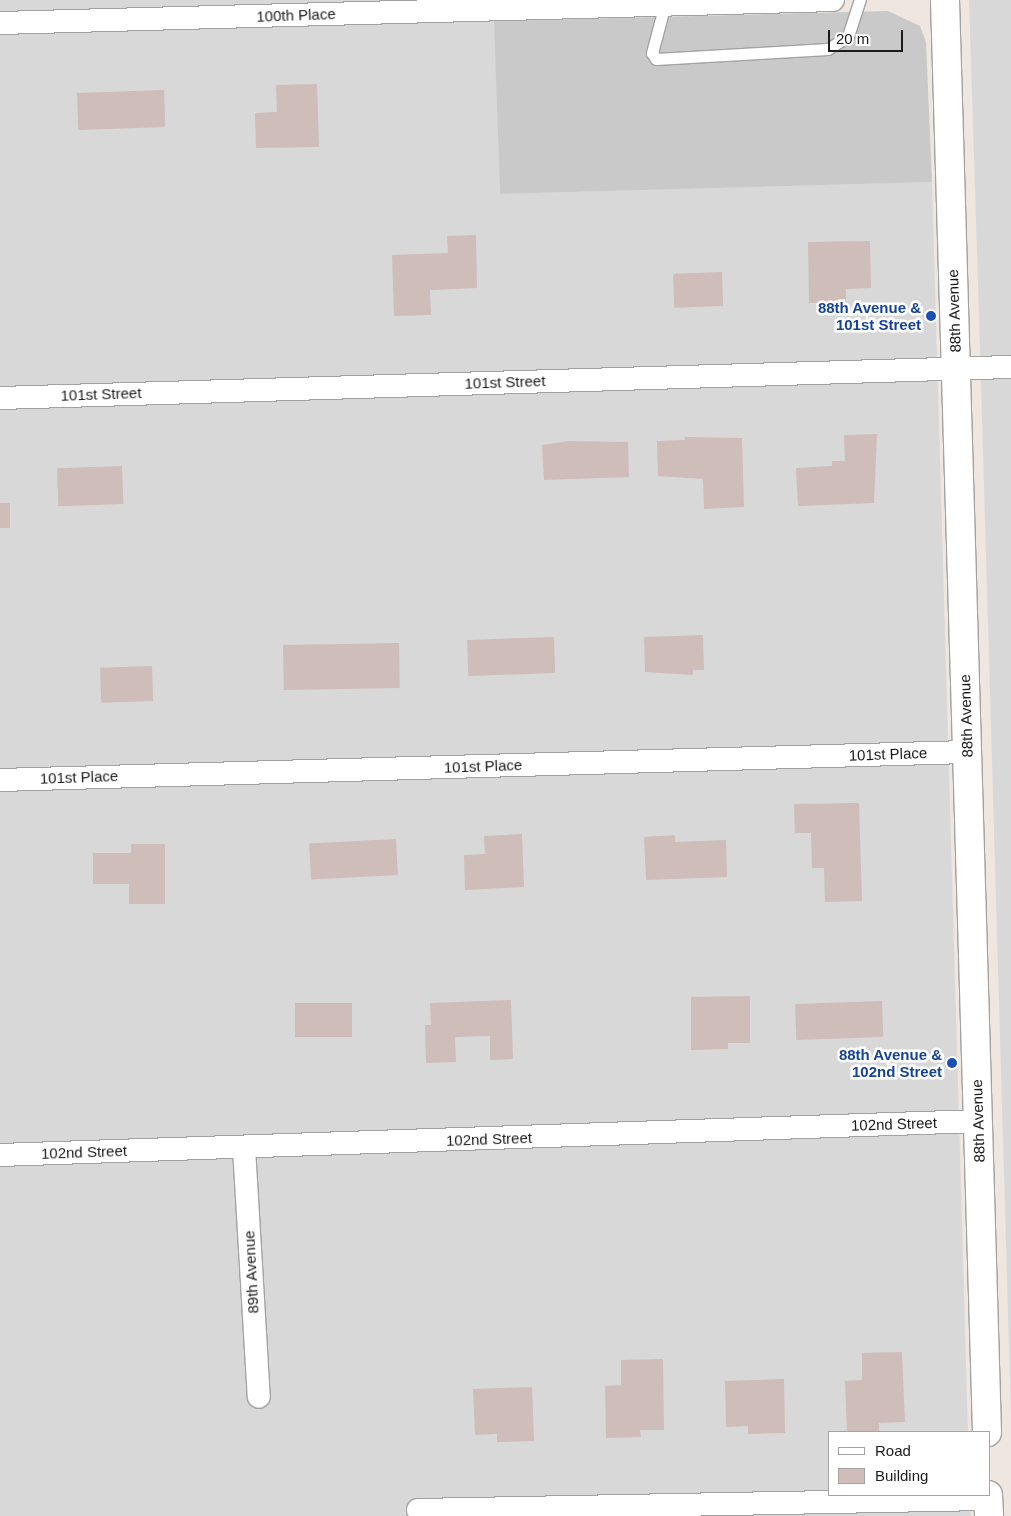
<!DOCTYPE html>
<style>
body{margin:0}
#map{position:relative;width:1011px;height:1516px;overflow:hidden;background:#eee6df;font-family:Arial,sans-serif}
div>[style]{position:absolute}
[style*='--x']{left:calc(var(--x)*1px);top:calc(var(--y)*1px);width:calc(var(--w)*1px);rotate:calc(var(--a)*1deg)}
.residential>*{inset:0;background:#d9d8d8}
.religious>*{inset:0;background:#c9c9c9}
.building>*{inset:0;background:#cebdb9;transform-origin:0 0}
.roads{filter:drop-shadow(1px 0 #a2a2a2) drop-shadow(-1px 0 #a2a2a2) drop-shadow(0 1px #a2a2a2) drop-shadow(0 -1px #a2a2a2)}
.service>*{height:11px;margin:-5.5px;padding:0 5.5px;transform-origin:5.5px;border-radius:5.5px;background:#fff}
.minor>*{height:22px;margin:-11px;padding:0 11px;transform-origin:11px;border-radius:11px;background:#fff}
.tertiary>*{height:28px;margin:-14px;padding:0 14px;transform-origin:14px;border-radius:14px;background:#fff}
.dots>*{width:14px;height:14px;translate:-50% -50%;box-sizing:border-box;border:2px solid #fff;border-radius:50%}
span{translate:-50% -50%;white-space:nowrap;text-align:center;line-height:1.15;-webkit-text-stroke:5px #fff;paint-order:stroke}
.street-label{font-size:15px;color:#1b1b1b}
.transit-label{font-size:15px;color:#164399;font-weight:700}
.right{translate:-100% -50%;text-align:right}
.legend{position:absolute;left:828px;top:1431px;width:162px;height:65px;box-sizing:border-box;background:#fff;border:1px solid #a4a4a4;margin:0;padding:6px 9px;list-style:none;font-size:15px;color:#1b1b1b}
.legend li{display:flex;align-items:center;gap:10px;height:25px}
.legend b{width:25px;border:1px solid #a4a4a4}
.scale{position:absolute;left:828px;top:30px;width:75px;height:22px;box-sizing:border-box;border:2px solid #1b1b1b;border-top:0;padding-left:6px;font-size:15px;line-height:18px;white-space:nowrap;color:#1b1b1b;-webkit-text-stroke:4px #fff;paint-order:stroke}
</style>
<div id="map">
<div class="residential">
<i style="clip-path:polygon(0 0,494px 0,500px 194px,932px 182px,968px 1432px,830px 1432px,830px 1495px,970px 1495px,971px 1516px,0 1516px)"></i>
<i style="clip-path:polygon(969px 0,1011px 0,1011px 1415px,979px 315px)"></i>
</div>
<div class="religious">
<i style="clip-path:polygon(888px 11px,920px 26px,926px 42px,932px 182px,500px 194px,494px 21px)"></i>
</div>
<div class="building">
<i style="clip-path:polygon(317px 84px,319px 147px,256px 148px,255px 113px,277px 112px,276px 85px)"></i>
<i style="left:164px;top:90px;width:37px;height:87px;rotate:88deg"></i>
<i style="clip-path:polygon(476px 235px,477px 288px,430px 290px,431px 315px,394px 316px,392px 255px,448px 253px,447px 236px)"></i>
<i style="clip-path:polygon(870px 241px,871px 288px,846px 289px,846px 302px,809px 303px,808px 242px)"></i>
<i style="left:722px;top:272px;width:34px;height:49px;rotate:88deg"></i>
<i style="clip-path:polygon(877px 434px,874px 503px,798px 506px,796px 468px,832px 466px,832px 461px,845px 461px,844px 435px)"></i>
<i style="clip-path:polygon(685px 437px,742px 438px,744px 507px,704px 509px,703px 479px,658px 476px,657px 441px,685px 440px)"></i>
<i style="clip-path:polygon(569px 441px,628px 442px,629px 477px,544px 480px,542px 445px)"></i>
<i style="left:122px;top:466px;width:38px;height:65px;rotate:88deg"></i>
<i style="left:0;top:503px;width:10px;height:25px"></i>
<i style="clip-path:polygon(703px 635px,704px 670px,693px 670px,693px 675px,645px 672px,644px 637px)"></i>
<i style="left:554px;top:637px;width:36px;height:87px;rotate:88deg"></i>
<i style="left:399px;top:643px;width:45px;height:116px;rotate:89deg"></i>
<i style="left:152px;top:666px;width:35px;height:52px;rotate:88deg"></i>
<i style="clip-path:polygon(859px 803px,862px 901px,825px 902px,824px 868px,812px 868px,811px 833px,795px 833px,794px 804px)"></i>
<i style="clip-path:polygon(522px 834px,524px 887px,465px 890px,464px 855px,485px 854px,484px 836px)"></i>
<i style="clip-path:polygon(675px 835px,675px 842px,726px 840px,727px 877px,646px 880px,644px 837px)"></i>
<i style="left:396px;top:839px;width:36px;height:87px;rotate:87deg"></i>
<i style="clip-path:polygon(131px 844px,165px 844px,165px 904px,129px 904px,129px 884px,93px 884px,93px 853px,131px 853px)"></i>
<i style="clip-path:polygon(750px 996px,750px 1043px,728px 1043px,728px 1049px,691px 1050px,691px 997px)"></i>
<i style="clip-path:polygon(511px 1000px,513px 1059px,490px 1060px,490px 1036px,455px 1037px,456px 1062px,426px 1063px,425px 1025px,431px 1025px,430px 1003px)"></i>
<i style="left:882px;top:1001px;width:36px;height:87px;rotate:88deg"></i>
<i style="left:352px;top:1003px;width:34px;height:57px;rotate:90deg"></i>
<i style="clip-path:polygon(902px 1352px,905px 1422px,879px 1423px,879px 1431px,847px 1432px,845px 1381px,862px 1380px,862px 1353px)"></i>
<i style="clip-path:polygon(663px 1359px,664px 1430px,640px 1430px,641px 1437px,606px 1438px,605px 1386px,621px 1385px,621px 1360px)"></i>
<i style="clip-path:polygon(784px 1379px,785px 1433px,748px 1434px,748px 1426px,726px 1427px,725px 1381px)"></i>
<i style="clip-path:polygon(532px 1387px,534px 1441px,497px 1442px,497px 1434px,475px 1435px,473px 1389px)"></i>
</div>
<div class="roads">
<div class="service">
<i style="--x:665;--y:4;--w:51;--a:104.9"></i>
<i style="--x:652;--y:53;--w:7;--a:56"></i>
<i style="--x:656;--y:59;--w:172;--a:-3.3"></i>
<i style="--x:828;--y:49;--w:24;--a:-33"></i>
<i style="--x:848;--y:36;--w:38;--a:-72"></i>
</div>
<div class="minor">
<i style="--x:0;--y:23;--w:833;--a:-1.58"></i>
<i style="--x:0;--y:398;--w:1011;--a:-1.76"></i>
<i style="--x:0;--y:780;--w:967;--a:-1.66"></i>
<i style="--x:244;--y:1148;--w:249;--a:86.6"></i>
<i style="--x:0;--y:1155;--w:979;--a:-1.99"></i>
<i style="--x:418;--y:1510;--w:570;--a:-1.11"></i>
</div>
<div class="tertiary">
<i style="--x:945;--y:0;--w:1433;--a:88.32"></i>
<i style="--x:988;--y:1495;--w:21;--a:87"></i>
</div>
</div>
<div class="dots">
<i style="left:931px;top:316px;background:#1a4fb4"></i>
<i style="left:952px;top:1063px;background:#1a4fb4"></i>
</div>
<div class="street-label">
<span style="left:296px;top:15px;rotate:-2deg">100th Place</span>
<span style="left:954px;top:311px;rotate:-92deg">88th Avenue</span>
<span style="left:505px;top:382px;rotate:-2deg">101st Street</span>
<span style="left:101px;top:394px;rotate:-2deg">101st Street</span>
<span style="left:966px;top:716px;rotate:-92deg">88th Avenue</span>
<span style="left:888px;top:754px;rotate:-2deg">101st Place</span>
<span style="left:483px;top:766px;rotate:-2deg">101st Place</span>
<span style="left:79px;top:777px;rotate:-2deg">101st Place</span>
<span style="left:978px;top:1121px;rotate:-92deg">88th Avenue</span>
<span style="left:894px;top:1124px;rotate:-2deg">102nd Street</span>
<span style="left:489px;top:1139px;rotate:-2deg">102nd Street</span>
<span style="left:84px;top:1152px;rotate:-2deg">102nd Street</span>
<span style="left:251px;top:1272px;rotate:-93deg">89th Avenue</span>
</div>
<div class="transit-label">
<span class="right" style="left:921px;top:316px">88th Avenue &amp;<br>101st Street</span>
<span class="right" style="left:942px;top:1063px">88th Avenue &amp;<br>102nd Street</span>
</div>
<ul class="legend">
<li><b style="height:6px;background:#fff"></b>Road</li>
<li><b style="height:14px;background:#cebdb9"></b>Building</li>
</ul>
<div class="scale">20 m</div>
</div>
